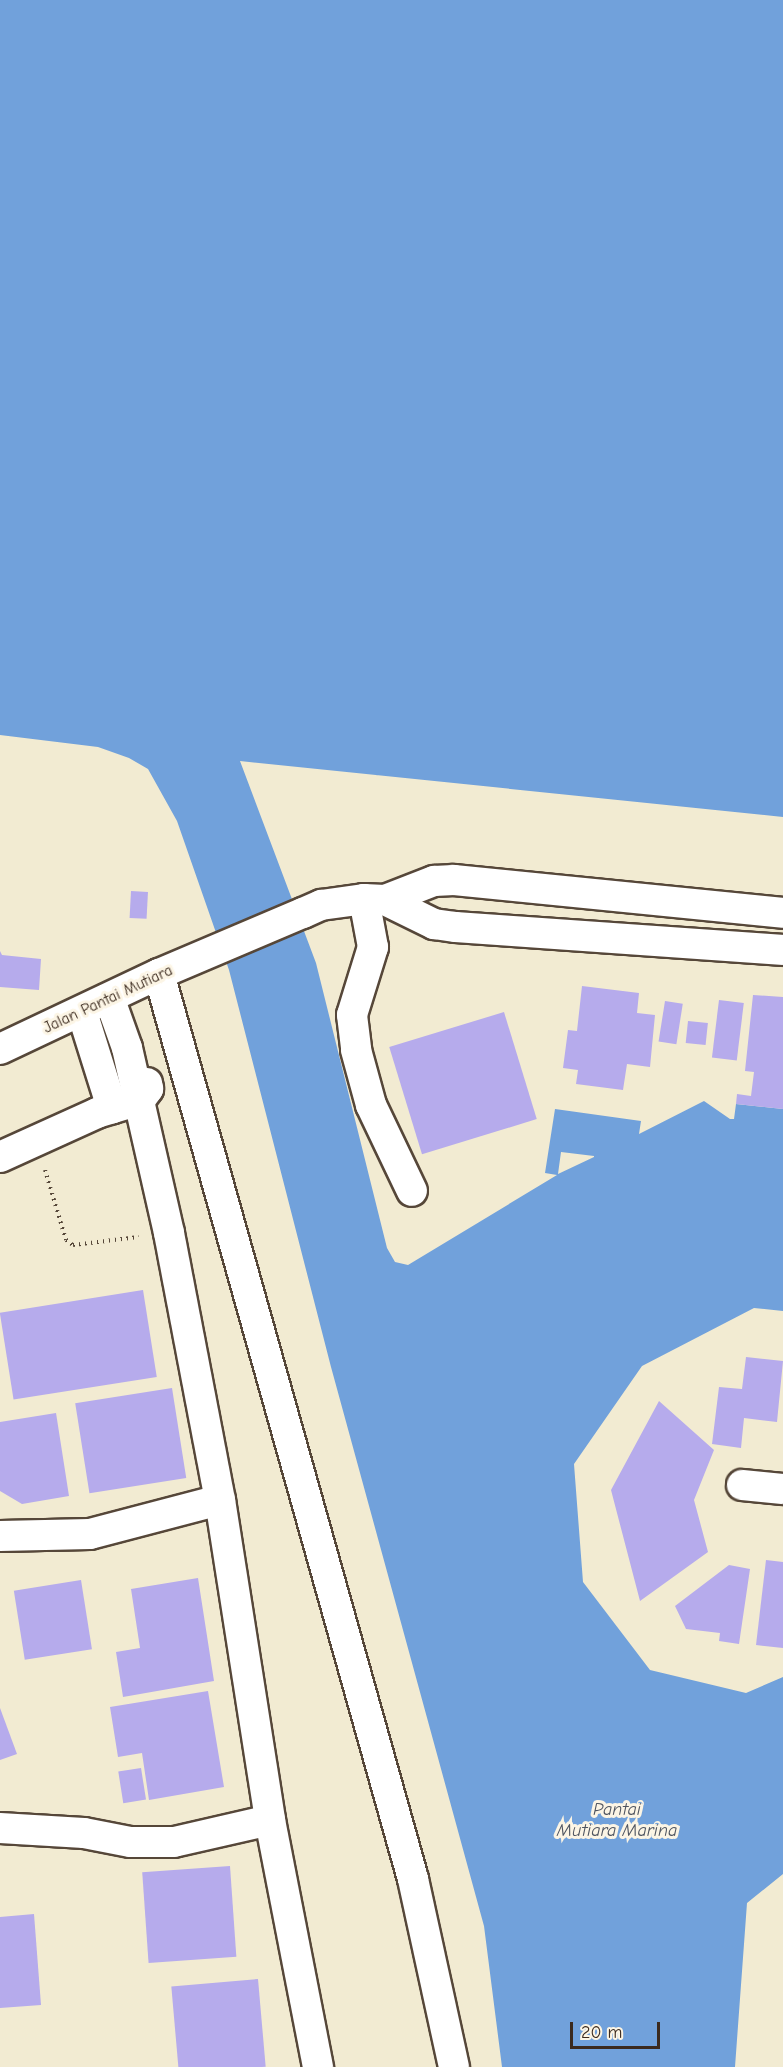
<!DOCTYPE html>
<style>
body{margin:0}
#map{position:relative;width:783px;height:2067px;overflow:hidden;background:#f2ebd2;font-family:"Comic Neue",sans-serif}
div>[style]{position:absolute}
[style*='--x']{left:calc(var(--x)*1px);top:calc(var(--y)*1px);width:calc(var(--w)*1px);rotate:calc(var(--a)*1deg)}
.water>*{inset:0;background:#71a1db}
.building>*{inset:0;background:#b6abec;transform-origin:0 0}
.path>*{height:4px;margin-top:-2px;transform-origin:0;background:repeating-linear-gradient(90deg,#564739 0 1.5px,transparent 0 6px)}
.roads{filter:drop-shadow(2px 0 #564739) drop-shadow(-2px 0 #564739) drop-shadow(0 2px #564739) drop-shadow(0 -2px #564739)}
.minor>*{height:30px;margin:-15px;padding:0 15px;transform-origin:15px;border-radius:15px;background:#fff}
span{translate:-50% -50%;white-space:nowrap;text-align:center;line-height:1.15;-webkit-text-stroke:6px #fcf5e5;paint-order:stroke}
.street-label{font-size:16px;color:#3b2a1e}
.water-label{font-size:18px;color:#4e5460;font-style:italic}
.scale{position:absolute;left:570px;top:2022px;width:90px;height:27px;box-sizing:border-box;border:3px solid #3b2a1e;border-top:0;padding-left:8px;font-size:18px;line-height:21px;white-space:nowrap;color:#3b2a1e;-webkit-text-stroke:4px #fcf5e5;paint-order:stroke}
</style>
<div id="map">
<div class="water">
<i style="clip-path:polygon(evenodd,0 0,783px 0,783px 817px,240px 761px,316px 963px,387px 1248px,395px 1262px,408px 1265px,557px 1175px,545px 1173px,555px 1109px,641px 1121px,639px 1134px,704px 1101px,730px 1119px,734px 1119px,736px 1104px,783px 1109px,783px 1311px,754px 1308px,642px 1366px,574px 1464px,583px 1582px,650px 1670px,746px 1693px,783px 1677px,783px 1874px,747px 1903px,735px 2067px,502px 2067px,484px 1926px,331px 1367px,229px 970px,177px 821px,148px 769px,129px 758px,98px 747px,0 735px,0 0,561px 1152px,594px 1156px,594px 1157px,558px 1174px,561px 1152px)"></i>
</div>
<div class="building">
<i style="left:131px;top:891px;width:17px;height:27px;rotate:3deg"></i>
<i style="clip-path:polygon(0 951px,2px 955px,41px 959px,39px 990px,0 987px)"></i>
<i style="clip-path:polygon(582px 986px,639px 993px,637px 1013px,655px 1015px,650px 1067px,627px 1064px,623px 1090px,576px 1084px,578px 1070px,563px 1068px,568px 1030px,577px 1031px)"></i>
<i style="clip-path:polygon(753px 995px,783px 997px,783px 1109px,736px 1104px,737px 1094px,751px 1096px,754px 1072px,745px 1071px)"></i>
<i style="left:719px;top:1000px;width:25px;height:58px;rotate:7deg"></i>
<i style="left:665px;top:1001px;width:18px;height:41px;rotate:9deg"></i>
<i style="left:504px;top:1012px;width:112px;height:120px;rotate:73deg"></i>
<i style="left:688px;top:1021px;width:20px;height:22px;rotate:6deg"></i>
<i style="left:143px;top:1290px;width:88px;height:145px;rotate:81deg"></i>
<i style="clip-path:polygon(746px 1357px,783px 1361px,777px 1422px,744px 1418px,741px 1448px,712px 1444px,719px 1387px,742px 1389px)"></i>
<i style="left:172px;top:1388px;width:91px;height:98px;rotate:81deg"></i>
<i style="clip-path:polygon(659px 1401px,714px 1450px,694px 1500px,708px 1552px,640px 1601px,611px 1490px)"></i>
<i style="clip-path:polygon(56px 1413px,69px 1496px,22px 1504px,0 1491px,0 1422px)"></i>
<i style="clip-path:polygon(766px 1560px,783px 1562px,783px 1648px,756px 1645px)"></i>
<i style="clip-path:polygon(729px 1565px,750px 1569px,739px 1644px,719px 1641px,720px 1633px,686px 1629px,675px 1606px)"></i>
<i style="clip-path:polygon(198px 1578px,214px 1681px,123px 1697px,116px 1652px,140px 1648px,131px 1589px)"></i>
<i style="left:81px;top:1580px;width:70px;height:68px;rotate:81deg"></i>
<i style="clip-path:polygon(208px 1691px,224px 1787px,149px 1800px,142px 1753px,118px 1757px,110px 1707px)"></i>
<i style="clip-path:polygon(0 1708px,17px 1754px,0 1760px)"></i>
<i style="left:141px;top:1768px;width:32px;height:23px;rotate:81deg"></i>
<i style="left:230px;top:1866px;width:91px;height:88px;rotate:86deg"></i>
<i style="clip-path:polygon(34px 1914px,41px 2005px,0 2008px,0 1917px)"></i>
<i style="left:258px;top:1979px;width:88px;height:87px;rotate:85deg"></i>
</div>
<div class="path">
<i style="--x:45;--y:1170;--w:73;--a:73.3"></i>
<i style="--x:66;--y:1240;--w:9;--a:36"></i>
<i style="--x:73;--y:1245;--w:66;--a:-6.9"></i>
</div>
<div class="roads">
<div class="minor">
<i style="--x:364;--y:899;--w:49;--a:79.4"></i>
<i style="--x:373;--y:947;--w:71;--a:107.2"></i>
<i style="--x:352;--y:1015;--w:35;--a:83"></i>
<i style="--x:356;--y:1050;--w:57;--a:74.7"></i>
<i style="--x:371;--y:1105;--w:95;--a:64.5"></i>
<i style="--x:385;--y:900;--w:53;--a:-21.2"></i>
<i style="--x:434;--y:881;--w:20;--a:-3"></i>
<i style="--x:454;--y:880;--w:331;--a:5.7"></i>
<i style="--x:159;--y:974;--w:940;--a:74.32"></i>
<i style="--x:413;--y:1879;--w:192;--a:77.7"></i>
<i style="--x:110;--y:1000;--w:51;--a:70.5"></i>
<i style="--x:127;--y:1048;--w:190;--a:77.2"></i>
<i style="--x:169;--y:1233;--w:272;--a:79.2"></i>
<i style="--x:220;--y:1500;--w:324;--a:81.1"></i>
<i style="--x:270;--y:1820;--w:252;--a:79"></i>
<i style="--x:82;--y:1012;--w:101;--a:72.6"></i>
<i style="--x:0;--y:1049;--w:176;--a:-25.3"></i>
<i style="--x:159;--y:974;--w:156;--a:-23"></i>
<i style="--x:303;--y:913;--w:20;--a:-24"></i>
<i style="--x:321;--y:905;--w:43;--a:-7.9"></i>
<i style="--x:364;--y:899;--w:21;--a:3"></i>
<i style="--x:385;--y:900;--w:55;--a:26.1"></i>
<i style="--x:434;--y:924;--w:22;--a:8"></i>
<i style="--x:456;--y:927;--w:328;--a:4"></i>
<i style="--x:0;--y:1157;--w:107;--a:-24.4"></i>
<i style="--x:97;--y:1113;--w:45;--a:-16.8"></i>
<i style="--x:140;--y:1100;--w:14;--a:-54"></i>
<i style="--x:148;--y:1089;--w:6;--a:-99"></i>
<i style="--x:742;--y:1485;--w:41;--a:5.6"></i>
<i style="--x:0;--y:1536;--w:90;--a:-1.3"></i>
<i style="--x:90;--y:1534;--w:134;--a:-14.7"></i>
<i style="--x:0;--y:1828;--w:84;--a:3.4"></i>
<i style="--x:84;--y:1833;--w:47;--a:11.1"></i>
<i style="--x:130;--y:1842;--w:44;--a:0"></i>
<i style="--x:174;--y:1842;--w:98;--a:-12.9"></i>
</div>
</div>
<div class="street-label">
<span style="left:108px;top:999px;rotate:-25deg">Jalan Pantai Mutiara</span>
</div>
<div class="water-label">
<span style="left:617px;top:1821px">Pantai<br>Mutiara Marina</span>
</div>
<div class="scale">20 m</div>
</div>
